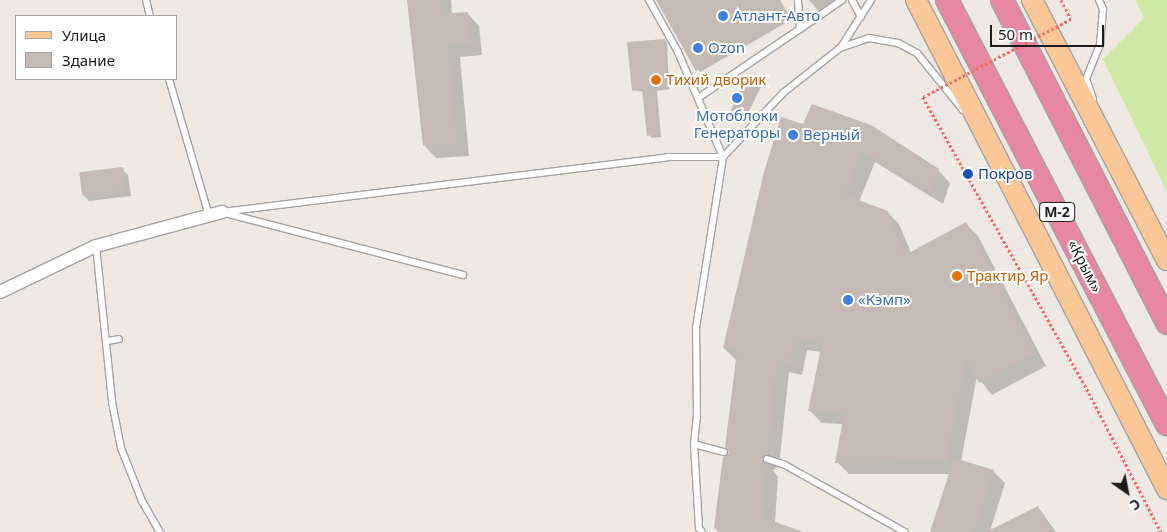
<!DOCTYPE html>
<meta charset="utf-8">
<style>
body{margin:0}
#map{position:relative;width:1167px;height:532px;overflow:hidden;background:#eee9e2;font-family:"Noto Sans",sans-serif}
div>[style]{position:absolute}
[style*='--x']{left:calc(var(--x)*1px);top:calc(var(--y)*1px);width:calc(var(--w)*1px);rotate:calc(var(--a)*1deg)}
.grass>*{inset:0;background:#ceeaa6}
.shadow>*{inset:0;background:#0003}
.building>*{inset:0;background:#c6bab5;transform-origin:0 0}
.path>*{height:2.5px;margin-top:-1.25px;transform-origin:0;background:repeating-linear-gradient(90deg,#fc6664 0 2.5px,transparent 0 5px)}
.roads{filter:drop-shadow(1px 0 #a3a3a3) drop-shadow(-1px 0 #a3a3a3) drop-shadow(0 1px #a3a3a3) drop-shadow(0 -1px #a3a3a3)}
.service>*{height:6px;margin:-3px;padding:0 3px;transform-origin:3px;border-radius:3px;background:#fff}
.minor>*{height:12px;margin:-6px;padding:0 6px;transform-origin:6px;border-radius:6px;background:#fff}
.primary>*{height:20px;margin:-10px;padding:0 10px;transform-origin:10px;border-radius:10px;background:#fdc897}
.motorway>*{height:22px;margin:-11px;padding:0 11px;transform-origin:11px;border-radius:11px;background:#e887a2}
.path-bridge>*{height:2.5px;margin-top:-1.25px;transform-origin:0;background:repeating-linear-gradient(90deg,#fc6664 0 2.5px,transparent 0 5px)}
.dots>*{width:14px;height:14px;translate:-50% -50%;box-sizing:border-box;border:2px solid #fff;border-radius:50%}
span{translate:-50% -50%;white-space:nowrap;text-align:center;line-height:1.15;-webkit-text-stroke:4px #fff;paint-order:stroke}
.shield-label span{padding:1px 4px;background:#fff;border:1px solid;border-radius:4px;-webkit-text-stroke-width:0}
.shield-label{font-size:14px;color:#1c1c1c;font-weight:700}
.shop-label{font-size:15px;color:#366cbe}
.left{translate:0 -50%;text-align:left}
.food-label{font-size:15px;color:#c56008}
.transit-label{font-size:15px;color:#164399}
.street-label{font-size:15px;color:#1c1c1c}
.legend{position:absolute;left:15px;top:15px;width:162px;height:65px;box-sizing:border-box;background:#fff;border:1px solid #a4a4a4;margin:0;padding:6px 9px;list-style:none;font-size:15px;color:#1c1c1c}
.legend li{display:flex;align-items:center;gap:10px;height:25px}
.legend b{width:25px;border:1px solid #a4a4a4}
.north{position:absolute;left:1102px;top:467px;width:50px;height:50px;-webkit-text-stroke:4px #fff;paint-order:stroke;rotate:147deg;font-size:14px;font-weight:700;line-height:20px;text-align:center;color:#1c1c1c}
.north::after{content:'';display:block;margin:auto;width:18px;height:22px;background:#1c1c1c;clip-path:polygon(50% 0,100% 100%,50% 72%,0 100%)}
.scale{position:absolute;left:990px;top:25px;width:114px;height:22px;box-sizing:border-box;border:2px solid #1c1c1c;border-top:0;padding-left:6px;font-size:15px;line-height:18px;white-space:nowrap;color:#1c1c1c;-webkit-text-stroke:4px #fff;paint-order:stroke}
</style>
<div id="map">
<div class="grass">
<i style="clip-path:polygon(1135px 0,1167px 0,1167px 192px,1103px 59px,1144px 18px)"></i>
</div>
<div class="shadow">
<i style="clip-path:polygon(408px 0,451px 0,452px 15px,467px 13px,479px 26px,482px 55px,460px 57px,469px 156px,436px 158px,424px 145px)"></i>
<i style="clip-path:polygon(658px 0,780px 0,791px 20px,700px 72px)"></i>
<i style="clip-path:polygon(809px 0,847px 0,821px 14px)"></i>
<i style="clip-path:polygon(665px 40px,667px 43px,669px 89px,657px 91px,661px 137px,651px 138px,644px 92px,633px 90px)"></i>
<i style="clip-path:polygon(758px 84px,761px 87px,746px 117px,734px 111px,731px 109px)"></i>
<i style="clip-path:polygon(782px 119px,938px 170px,950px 183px,943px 204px,875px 162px,859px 202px,887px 212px,899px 224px,911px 253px,966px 224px,978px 236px,1046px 366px,992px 395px,977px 376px,961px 461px,993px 471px,1005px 483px,990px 531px,1038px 507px,1056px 532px,931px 532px,950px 474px,849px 474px,837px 462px,843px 424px,822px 423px,810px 411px,822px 352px,807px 350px,802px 375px,789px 372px,779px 466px,773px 470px,778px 477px,775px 523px,795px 532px,720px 532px,731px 453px,736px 360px,724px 348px)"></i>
<i style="clip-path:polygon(122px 169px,128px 175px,131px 196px,89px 201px,83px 195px)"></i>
</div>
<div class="building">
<i style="clip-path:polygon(407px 0,440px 0,441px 14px,468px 12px,471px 43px,448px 45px,457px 144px,423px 146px)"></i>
<i style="clip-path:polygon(656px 0,780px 0,790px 17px,696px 71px)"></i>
<i style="clip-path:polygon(665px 39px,666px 87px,655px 88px,659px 134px,647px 136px,642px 89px,632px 91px,627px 42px)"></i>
<i style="left:745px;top:77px;width:15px;height:36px;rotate:23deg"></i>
<i style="clip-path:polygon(812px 104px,871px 125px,939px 169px,931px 193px,862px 151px,845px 195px,888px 211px,905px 255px,966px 222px,1035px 354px,979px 383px,966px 359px,947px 462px,835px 463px,844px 413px,808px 411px,822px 343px,796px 339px,790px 364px,777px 361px,768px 454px,762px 458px,767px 464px,762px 517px,803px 532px,718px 532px,714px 527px,723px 457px,729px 453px,725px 447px,737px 351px,723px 348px,764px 172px,781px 117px,803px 124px)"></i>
<i style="left:123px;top:167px;width:23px;height:44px;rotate:83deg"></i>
<i style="clip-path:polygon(954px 458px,994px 470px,974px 532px,930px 532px)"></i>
<i style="clip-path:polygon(1038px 506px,1051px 532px,986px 532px)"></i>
</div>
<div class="path">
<i style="--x:1061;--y:0;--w:21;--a:62"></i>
<i style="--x:923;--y:97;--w:339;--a:60.7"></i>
<i style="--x:1089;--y:393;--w:157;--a:62.6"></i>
</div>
<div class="roads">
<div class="service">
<i style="--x:146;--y:0;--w:16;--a:76"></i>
<i style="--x:852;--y:0;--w:19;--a:62"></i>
<i style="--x:800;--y:29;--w:51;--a:-34.6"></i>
<i style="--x:841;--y:47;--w:56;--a:-57.4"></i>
<i style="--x:169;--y:79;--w:143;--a:73.7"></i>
<i style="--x:698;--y:98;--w:123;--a:-34.1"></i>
<i style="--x:800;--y:29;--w:29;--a:-94"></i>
<i style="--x:1093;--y:99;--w:21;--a:-109"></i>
<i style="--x:1086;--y:79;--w:38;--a:-68"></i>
<i style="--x:1100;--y:44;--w:35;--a:-85"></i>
<i style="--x:1103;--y:9;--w:10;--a:-114"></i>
<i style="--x:222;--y:212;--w:448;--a:-7"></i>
<i style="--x:667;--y:157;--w:56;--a:0"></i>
<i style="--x:723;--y:157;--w:114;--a:-113.2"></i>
<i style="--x:678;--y:52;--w:60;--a:-119.1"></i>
<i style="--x:225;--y:213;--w:246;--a:14.6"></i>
<i style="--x:96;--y:246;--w:157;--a:84.1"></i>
<i style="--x:112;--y:402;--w:47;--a:78.9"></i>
<i style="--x:121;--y:448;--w:57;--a:68.4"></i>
<i style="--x:142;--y:501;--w:36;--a:60"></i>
<i style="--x:107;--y:341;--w:12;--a:-9"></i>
<i style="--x:694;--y:444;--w:31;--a:15"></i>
<i style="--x:767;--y:459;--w:19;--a:18"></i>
<i style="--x:785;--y:465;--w:137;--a:29.2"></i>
<i style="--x:702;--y:532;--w:5;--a:-127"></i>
<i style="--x:699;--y:528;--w:84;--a:-93.4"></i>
<i style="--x:694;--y:444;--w:27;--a:-84"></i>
<i style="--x:697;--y:417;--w:89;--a:-90.6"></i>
<i style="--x:696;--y:328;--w:173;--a:-81"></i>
<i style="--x:723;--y:157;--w:88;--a:-46.8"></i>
<i style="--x:783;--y:93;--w:73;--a:-38.3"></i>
<i style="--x:840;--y:48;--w:31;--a:-19"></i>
<i style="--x:869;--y:38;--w:29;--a:10"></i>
<i style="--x:898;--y:43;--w:21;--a:28"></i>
<i style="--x:917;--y:53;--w:73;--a:51.1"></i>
</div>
<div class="minor">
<i style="--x:0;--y:292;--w:106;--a:-25.6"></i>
<i style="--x:96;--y:246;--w:131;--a:-15.1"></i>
</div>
<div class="primary">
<i style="--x:916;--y:0;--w:550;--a:62.83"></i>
<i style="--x:1032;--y:0;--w:293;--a:62.6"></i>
</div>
<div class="motorway">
<i style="--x:947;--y:0;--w:478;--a:62.6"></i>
<i style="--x:1002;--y:0;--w:363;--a:62.9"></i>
</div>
</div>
<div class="path-bridge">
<i style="--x:923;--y:97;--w:167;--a:-27.8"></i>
</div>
<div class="dots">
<i style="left:723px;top:16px;background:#3f7fe0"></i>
<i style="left:698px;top:48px;background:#3f7fe0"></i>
<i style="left:656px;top:80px;background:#e8710a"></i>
<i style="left:737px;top:98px;background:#3f7fe0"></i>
<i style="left:793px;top:135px;background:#3f7fe0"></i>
<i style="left:968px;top:174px;background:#1a4fb4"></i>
<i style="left:957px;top:276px;background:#e8710a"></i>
<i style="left:848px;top:300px;background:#3f7fe0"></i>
</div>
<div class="shield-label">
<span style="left:1057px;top:212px">М-2</span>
</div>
<div class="shop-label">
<span class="left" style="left:733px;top:16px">Атлант-Авто</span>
<span class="left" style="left:708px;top:48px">Ozon</span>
<span style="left:737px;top:124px">Мотоблоки<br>Генераторы</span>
<span class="left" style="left:803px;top:135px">Верный</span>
<span class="left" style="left:858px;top:300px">«Кэмп»</span>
</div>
<div class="food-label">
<span class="left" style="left:666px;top:80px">Тихий дворик</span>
<span class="left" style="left:967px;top:276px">Трактир Яр</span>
</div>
<div class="transit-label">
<span class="left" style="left:978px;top:174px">Покров</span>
</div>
<div class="street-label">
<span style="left:1085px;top:266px;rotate:63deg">«Крым»</span>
</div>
<ul class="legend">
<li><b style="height:6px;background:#fdc897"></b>Улица</li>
<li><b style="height:14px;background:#c6bab5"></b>Здание</li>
</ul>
<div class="north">С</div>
<div class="scale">50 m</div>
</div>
